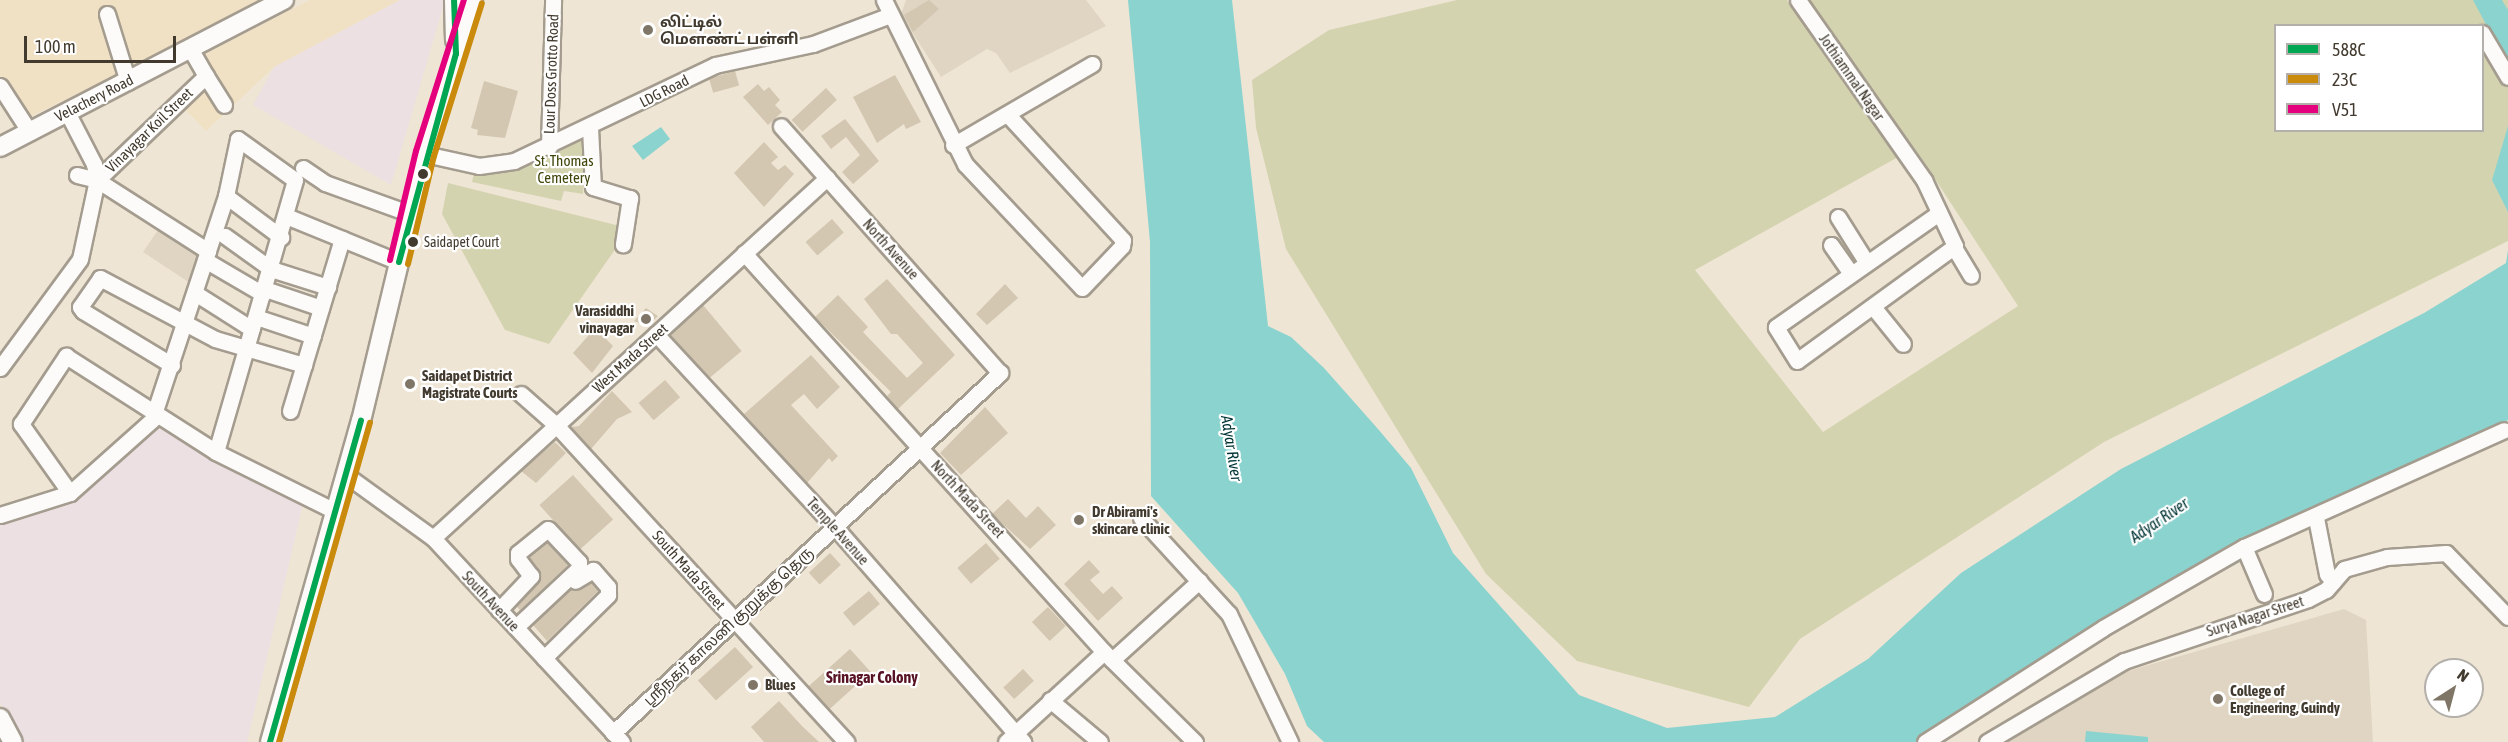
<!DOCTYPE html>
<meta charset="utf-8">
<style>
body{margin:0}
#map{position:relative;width:2508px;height:742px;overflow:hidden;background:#efe5d4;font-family:"Asap Condensed","Noto Sans Tamil",sans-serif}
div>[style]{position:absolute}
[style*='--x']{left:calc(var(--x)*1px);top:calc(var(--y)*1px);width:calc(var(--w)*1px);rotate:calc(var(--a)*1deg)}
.built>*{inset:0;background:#f1e1c4}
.industrial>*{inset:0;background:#ece0e2}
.education>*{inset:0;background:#dfd5c2}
.green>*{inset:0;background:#d4d3b0}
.water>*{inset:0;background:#8bd3cf}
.building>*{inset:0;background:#d3c7b1;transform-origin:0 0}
.roads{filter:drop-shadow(2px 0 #a49c8f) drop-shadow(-2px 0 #a49c8f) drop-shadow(0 2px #a49c8f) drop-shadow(0 -2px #a49c8f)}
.minor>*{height:15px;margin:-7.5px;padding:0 7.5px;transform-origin:7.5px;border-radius:7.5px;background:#fdfbf9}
.major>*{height:18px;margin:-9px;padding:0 9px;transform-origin:9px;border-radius:9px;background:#fdfbf9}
.bus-1>*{height:6px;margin:-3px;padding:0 3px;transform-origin:3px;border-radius:3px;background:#00a651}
.bus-2>*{height:6px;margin:-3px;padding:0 3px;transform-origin:3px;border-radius:3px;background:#ca8b0c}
.bus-3>*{height:6px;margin:-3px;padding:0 3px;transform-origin:3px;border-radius:3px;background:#e5007d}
.dots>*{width:16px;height:16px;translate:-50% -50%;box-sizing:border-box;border:3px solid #fff;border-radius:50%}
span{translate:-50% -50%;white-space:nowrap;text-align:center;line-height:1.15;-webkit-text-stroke:4.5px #fff;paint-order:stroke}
.bus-label{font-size:14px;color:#423a2e}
.left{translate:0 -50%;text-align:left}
.poi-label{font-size:15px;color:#423a2e;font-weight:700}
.right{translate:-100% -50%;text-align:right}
.street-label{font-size:15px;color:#423a2e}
.park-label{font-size:15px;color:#41450a}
.water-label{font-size:16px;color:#003435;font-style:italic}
.neighbourhood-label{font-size:16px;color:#571223;font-weight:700}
.legend{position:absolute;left:2274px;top:24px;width:210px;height:108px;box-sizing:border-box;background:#fff;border:2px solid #b3b0ab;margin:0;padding:8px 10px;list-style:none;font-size:18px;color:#423a2e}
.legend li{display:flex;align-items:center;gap:12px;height:30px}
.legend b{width:30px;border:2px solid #b3b0ab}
.north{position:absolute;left:2424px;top:658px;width:60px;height:60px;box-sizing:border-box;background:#fff;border:2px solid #b3b0ab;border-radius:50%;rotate:36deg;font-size:16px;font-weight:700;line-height:24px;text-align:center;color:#423a2e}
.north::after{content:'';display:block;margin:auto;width:21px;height:27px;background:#7f7668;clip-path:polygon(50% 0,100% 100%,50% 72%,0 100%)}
.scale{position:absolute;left:24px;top:36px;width:152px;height:27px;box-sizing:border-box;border:3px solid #423a2e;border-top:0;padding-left:8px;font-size:18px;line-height:21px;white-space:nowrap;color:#423a2e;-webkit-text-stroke:4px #fff;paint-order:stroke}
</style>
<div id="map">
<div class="built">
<i style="clip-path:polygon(0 0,271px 0,21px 121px,0 87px)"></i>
<i style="clip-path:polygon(310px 0,400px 0,274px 67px,206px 131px,184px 108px,205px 82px,197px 58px)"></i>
</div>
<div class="industrial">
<i style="clip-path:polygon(400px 0,445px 0,391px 185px,253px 105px,274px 67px)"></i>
<i style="clip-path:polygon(162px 416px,303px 504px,247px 742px,22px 742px,0 703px,0 521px,77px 500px)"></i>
</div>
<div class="education">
<i style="clip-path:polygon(906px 0,1086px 0,1106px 26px,1010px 73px,996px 53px,987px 49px,941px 77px,901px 15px)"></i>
<i style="clip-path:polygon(169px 214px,199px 251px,193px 285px,143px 252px)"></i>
<i style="clip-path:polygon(2344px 609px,2366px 620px,2373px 742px,1993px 742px,2114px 675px)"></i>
</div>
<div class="green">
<i style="clip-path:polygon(evenodd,1457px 0,1787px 0,1900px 156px,1695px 270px,1823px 432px,2018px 306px,1922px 159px,1806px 0,2508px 0,2508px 241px,2104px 442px,1800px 639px,1749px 707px,1577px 661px,1486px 574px,1286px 249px,1256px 128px,1252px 80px,1329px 30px,1457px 0,2276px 26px,2482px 26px,2482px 130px,2276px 130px,2276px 26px)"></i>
<i style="clip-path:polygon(586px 134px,583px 194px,564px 191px,561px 201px,472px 182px,475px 169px)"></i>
<i style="clip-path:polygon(448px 183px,620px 226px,614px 251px,549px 344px,505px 330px,442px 214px)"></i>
</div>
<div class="water">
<i style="clip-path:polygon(1128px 0,1232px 0,1268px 326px,1291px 337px,1324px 368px,1378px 429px,1411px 468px,1453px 553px,1579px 695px,1667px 728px,1775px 717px,1868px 659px,1961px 573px,2121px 469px,2424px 313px,2506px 263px,2508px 250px,2508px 420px,2115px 628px,1918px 742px,1324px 742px,1307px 726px,1285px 674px,1238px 593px,1151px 496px,1150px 242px)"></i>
<i style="clip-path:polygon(2473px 0,2502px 0,2508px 10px,2508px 66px)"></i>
<i style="clip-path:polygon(2508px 126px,2508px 212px,2492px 180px)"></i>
<i style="clip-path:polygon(661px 127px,670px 139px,643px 160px,632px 146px)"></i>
<i style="clip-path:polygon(2086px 731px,2148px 737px,2148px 742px,2085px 742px)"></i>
</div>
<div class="building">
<i style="clip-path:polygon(929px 0,939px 9px,913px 32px,904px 15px)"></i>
<i style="left:735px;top:71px;width:15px;height:27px;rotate:74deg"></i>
<i style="clip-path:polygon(895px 75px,921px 122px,906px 129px,904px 124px,877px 143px,853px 97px)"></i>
<i style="clip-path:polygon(484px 81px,518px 91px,505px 138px,477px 135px,478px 130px,471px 128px)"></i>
<i style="clip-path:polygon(758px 84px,764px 91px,769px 87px,780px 100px,775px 105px,782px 112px,768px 125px,743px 97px)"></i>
<i style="left:826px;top:88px;width:16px;height:47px;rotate:47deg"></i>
<i style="clip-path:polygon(845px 119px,879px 161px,853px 184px,842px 172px,860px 155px,846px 137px,831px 149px,821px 136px)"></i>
<i style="clip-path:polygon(764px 142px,778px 157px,771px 163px,778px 170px,785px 165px,794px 174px,764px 207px,734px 173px)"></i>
<i style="left:832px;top:219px;width:18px;height:35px;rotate:49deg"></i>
<i style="clip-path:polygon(887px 279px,955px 355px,898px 409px,887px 396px,891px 392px,815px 317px,838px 295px,868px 327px,863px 332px,907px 378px,923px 363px,897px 334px,891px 334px,864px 299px)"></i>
<i style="clip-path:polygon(1005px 284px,1018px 298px,987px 325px,976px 314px)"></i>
<i style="left:703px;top:305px;width:60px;height:45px;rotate:50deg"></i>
<i style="clip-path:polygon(646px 308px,658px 316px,648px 326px,634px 321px)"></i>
<i style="clip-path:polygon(595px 328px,613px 346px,592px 373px,573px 353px)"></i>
<i style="clip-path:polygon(811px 355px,840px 387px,817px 409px,804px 394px,791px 405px,838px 456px,832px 462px,829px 458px,807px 483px,744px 414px)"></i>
<i style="left:665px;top:380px;width:23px;height:35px;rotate:49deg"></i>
<i style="clip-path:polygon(612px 391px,632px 412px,617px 419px,591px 449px,571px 427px,579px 426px)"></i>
<i style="clip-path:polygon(985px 407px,1008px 433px,961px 475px,940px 453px)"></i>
<i style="clip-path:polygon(555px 442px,566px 453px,536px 483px,521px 471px)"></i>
<i style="left:573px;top:475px;width:60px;height:45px;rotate:48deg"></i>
<i style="clip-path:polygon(1008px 499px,1026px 518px,1038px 506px,1056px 525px,1030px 549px,992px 514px)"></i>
<i style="clip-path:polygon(547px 542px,568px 565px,520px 610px,516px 606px,540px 578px,529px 557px)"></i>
<i style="left:986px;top:543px;width:21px;height:38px;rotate:49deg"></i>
<i style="left:830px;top:553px;width:16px;height:29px;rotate:47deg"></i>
<i style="clip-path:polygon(1089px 560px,1100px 572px,1090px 580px,1103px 594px,1112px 586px,1123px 598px,1098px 621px,1064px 584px)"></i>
<i style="clip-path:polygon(591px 583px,598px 591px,547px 641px,533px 625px,570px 589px)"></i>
<i style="left:869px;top:591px;width:17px;height:34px;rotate:50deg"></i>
<i style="left:1048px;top:607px;width:26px;height:22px;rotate:47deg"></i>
<i style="left:735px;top:647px;width:27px;height:50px;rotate:48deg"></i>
<i style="left:850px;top:649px;width:31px;height:56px;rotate:48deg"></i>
<i style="left:1023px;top:669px;width:16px;height:27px;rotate:47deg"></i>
<i style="clip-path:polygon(779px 701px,802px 726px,819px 742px,764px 742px,751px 727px)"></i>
</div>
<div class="roads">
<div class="minor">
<i style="--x:884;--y:0;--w:183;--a:63.7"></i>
<i style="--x:965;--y:164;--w:170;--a:46.7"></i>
<i style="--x:1082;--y:288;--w:58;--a:-46.4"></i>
<i style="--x:1122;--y:246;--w:6;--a:-81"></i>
<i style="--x:1123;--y:240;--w:171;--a:-132.6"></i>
<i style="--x:1798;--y:0;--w:220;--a:55"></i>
<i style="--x:1924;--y:180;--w:73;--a:64.8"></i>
<i style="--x:1955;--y:246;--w:195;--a:144"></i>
<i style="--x:1797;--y:361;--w:40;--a:-122"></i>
<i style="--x:1776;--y:327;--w:199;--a:-35"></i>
<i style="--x:107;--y:14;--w:71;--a:72.8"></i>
<i style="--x:2482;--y:33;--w:51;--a:59.4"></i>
<i style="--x:206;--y:76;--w:34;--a:58"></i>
<i style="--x:0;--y:86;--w:54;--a:57.2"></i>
<i style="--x:67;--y:112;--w:59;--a:62.6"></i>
<i style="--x:94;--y:164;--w:16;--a:79"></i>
<i style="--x:590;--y:128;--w:59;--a:87.1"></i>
<i style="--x:593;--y:187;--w:39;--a:17"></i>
<i style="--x:630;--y:198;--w:47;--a:98.7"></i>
<i style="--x:953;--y:145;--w:161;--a:-30.2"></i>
<i style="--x:549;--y:147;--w:147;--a:-88.4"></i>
<i style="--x:425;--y:154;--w:55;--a:12.5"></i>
<i style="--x:479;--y:166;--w:35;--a:-8"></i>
<i style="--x:514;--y:161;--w:223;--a:-25.5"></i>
<i style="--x:715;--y:65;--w:100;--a:-12.1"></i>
<i style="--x:813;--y:44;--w:82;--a:-20.6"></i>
<i style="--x:303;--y:168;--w:27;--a:34"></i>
<i style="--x:325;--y:183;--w:91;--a:19.8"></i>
<i style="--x:77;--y:175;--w:21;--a:14"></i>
<i style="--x:97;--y:180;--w:132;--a:32.6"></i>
<i style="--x:226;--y:196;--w:69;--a:36.7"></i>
<i style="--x:286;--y:216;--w:122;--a:22.2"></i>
<i style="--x:1838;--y:217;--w:54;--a:57.8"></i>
<i style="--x:225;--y:236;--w:57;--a:35.7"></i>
<i style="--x:271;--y:269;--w:60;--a:17.5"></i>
<i style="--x:1831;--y:245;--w:35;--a:55"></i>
<i style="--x:1955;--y:249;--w:31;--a:59"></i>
<i style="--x:744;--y:253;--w:537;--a:47.94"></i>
<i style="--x:1104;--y:652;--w:128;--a:44.7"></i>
<i style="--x:205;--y:260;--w:67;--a:30.4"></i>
<i style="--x:265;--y:289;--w:59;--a:18.7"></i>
<i style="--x:195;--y:293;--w:67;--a:32.3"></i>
<i style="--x:1874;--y:308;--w:46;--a:51.1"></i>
<i style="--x:256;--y:317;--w:60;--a:18.4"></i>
<i style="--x:656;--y:334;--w:263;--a:47.2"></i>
<i style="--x:835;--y:527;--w:286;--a:48.8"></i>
<i style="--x:172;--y:365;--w:104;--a:-148.8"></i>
<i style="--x:83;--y:311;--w:5;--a:-127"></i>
<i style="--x:80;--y:307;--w:35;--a:-55"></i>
<i style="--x:100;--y:278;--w:130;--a:27.9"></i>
<i style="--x:215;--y:339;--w:93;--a:16.3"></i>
<i style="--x:0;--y:368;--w:135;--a:-53.7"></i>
<i style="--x:80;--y:259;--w:81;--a:-77.9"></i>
<i style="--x:97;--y:180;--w:151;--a:-43.7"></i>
<i style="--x:206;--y:76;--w:30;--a:-120"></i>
<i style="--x:521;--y:394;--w:47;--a:41.5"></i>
<i style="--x:556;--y:425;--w:430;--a:47.5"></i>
<i style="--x:290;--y:411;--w:180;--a:-73.2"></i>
<i style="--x:346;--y:475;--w:107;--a:35.9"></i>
<i style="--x:433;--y:538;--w:278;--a:47.2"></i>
<i style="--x:70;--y:493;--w:85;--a:-125.4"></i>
<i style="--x:21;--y:424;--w:82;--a:-56.5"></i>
<i style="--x:66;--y:356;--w:178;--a:32.6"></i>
<i style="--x:216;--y:452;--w:133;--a:26.4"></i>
<i style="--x:0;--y:515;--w:73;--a:-17.4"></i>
<i style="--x:70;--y:493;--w:110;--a:-41.7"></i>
<i style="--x:152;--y:420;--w:236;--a:-71.7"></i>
<i style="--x:226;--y:196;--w:58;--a:-78.1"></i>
<i style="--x:238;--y:139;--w:70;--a:35.7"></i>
<i style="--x:295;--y:180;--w:283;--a:106.2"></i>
<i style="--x:1141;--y:518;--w:130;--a:47.5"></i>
<i style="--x:1229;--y:614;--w:142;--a:64.5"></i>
<i style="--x:2316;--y:518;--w:57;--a:78.9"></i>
<i style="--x:2327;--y:574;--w:10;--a:53"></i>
<i style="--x:433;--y:538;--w:534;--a:-42.42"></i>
<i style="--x:2244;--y:547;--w:51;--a:66.9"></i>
<i style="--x:499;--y:610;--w:47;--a:-46.7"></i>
<i style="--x:531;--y:576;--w:21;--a:-127"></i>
<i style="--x:518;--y:559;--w:6;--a:-90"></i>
<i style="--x:518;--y:553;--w:38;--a:-39"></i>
<i style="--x:548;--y:529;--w:45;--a:46.8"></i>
<i style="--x:579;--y:562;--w:6;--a:90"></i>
<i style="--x:579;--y:568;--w:86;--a:136.9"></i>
<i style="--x:544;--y:658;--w:90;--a:-44.5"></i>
<i style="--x:608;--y:595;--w:8;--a:-90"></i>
<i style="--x:608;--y:587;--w:23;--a:-131"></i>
<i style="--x:593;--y:570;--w:21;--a:149"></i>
<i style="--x:1112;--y:660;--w:118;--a:-42.2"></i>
<i style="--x:1050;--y:700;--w:65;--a:40"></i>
<i style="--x:613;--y:733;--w:529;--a:-42.93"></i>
<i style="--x:1000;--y:373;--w:330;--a:-131.6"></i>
<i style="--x:1006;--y:742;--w:133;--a:-42.6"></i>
<i style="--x:1925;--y:742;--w:211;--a:-32.6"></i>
<i style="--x:2103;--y:628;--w:163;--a:-29.9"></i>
<i style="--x:2244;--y:547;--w:285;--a:-24.2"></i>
<i style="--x:1987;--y:742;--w:159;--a:-30.6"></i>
<i style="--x:2124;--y:661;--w:194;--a:-18.6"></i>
<i style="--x:2308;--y:599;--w:20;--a:-27"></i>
<i style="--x:2326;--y:590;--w:28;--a:-49"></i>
<i style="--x:2344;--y:569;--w:45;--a:-15.6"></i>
<i style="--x:2387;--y:557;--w:59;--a:-3.9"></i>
<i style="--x:2446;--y:553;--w:89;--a:45.9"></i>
</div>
<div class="major">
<i style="--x:454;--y:0;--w:40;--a:88.6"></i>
<i style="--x:0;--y:147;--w:320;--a:-27.4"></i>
<i style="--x:0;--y:718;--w:27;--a:62"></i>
<i style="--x:270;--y:742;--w:334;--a:-74.2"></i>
<i style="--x:361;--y:421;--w:275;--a:-76.5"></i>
<i style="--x:425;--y:154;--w:161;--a:-72.7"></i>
</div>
</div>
<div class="bus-1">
<i style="--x:399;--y:262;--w:216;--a:-74.7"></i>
<i style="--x:456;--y:54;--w:54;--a:-92.1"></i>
<i style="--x:270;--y:742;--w:334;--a:-74.2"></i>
</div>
<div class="bus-2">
<i style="--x:408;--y:264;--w:111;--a:-76.5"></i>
<i style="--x:434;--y:156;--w:160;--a:-72.6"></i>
<i style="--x:279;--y:742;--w:332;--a:-74.1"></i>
</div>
<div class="bus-3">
<i style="--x:390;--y:260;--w:112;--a:-76.6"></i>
<i style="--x:416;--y:151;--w:158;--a:-72.4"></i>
</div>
<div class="dots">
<i style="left:648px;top:30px;background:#7f7668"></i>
<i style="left:423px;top:174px;background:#423a2e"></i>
<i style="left:413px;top:242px;background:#423a2e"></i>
<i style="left:646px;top:319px;background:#7f7668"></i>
<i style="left:410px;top:384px;background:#7f7668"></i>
<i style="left:1079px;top:520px;background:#7f7668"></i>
<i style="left:753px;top:685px;background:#7f7668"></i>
<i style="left:2218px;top:699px;background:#7f7668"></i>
</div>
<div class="bus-label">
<span class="left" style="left:424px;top:242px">Saidapet Court</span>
</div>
<div class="poi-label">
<span class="left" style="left:660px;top:30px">லிட்டில்<br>மௌண்ட் பள்ளி</span>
<span class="right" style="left:634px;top:319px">Varasiddhi<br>vinayagar</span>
<span class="left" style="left:422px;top:384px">Saidapet District<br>Magistrate Courts</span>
<span class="left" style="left:1092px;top:520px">Dr Abirami's<br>skincare clinic</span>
<span class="left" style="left:765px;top:685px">Blues</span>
<span class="left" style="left:2230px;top:699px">College of<br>Engineering, Guindy</span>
</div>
<div class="street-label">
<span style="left:551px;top:74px;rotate:-88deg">Lour Doss Grotto Road</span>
<span style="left:1852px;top:77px;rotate:55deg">Jothiammal Nagar</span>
<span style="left:664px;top:91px;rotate:-27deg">LDG Road</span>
<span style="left:94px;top:98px;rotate:-27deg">Velachery Road</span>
<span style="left:149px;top:130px;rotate:-44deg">Vinayagar Koil Street</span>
<span style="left:891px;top:249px;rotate:48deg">North Avenue</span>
<span style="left:630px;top:358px;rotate:-42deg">West Mada Street</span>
<span style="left:968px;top:499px;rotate:47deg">North Mada Street</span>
<span style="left:838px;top:531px;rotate:48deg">Temple Avenue</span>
<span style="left:689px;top:570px;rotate:48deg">South Mada Street</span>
<span style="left:491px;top:601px;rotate:47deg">South Avenue</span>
<span style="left:2255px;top:616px;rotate:-18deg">Surya Nagar Street</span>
<span style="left:728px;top:626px;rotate:-43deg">ஸ்ரீநகர் காலனி குறுக்கு தெரு</span>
</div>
<div class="park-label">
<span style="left:564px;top:169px">St. Thomas<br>Cemetery</span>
</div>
<div class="water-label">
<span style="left:1232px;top:448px;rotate:81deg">Adyar River</span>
<span style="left:2159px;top:520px;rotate:-34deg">Adyar River</span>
</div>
<div class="neighbourhood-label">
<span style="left:872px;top:677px">Srinagar Colony</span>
</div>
<ul class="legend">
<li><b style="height:8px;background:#00a651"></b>588C</li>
<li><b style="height:8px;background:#ca8b0c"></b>23C</li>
<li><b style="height:8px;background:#e5007d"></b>V51</li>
</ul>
<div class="north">N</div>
<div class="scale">100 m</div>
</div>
